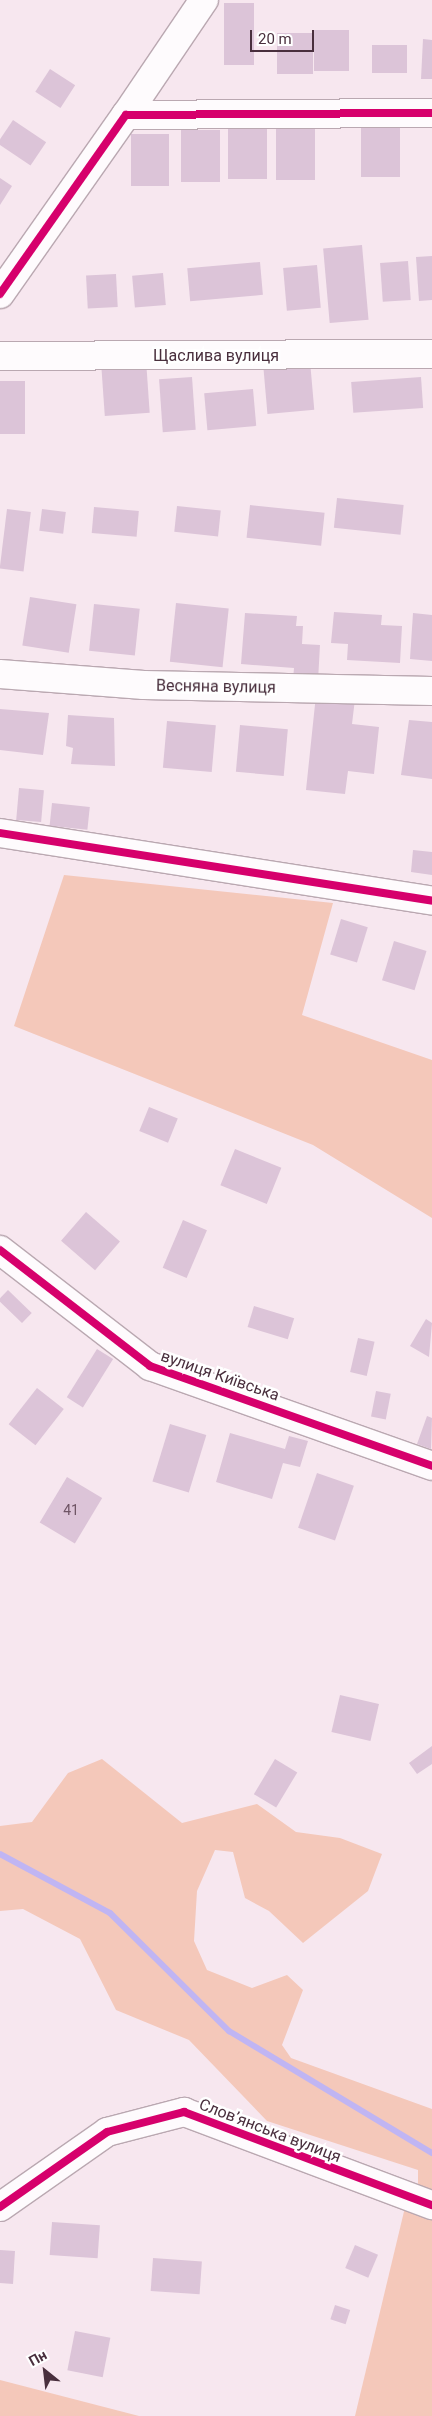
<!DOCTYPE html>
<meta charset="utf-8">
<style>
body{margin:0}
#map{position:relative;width:432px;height:2416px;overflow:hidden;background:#f7e7ef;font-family:Roboto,sans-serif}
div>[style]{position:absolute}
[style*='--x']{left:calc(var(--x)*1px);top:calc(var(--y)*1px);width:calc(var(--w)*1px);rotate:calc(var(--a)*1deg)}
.green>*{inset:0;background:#f4c8ba}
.stream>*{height:6px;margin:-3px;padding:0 3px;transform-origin:3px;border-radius:3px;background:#c0b5f3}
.building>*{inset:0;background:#dcc4d8;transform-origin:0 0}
.roads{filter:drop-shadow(1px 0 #baa8b1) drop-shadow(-1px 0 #baa8b1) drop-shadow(0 1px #baa8b1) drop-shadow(0 -1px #baa8b1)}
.minor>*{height:28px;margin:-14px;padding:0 14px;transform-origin:14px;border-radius:14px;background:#fefbfd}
.cycleway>*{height:8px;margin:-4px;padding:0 4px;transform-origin:4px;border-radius:4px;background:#d6006c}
span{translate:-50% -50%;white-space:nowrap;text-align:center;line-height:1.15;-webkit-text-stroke:5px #fff;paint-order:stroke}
.number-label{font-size:14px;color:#6e5464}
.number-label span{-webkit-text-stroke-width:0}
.street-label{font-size:16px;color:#492f3d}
.north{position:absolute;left:20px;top:2346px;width:50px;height:50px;-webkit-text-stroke:4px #fff;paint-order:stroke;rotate:331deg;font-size:14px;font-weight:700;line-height:20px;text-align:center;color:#492f3d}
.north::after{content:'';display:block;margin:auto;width:18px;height:22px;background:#492f3d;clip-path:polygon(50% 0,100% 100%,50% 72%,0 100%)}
.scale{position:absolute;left:250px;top:30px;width:64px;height:22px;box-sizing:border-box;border:2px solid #492f3d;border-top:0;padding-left:6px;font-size:15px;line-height:18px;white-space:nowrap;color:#492f3d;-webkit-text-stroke:4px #fff;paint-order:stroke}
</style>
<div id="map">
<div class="green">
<i style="clip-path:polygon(64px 875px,333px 903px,302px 1015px,432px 1060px,432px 1218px,313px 1145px,14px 1026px)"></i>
<i style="clip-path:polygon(102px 1759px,182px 1823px,257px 1804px,296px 1832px,340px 1838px,382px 1854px,368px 1891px,303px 1943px,269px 1911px,245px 1898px,233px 1852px,215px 1850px,197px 1891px,194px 1941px,207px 1970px,252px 1988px,287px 1975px,303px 1990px,282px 2045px,291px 2058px,432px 2109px,432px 2199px,418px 2190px,418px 2170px,267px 2121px,189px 2040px,116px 2010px,80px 1939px,23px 1909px,0 1911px,0 1826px,32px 1822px,68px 1773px)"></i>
<i style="clip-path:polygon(407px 2199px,432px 2205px,432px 2416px,355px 2416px)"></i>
<i style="clip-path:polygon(0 2380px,139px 2416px,0 2416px)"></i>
</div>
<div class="stream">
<i style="--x:0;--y:1854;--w:125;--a:28.2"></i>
<i style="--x:110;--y:1913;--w:168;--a:44.8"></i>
<i style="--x:229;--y:2031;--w:237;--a:31"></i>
</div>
<div class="building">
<i style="left:224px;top:3px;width:30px;height:62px"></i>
<i style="left:349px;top:30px;width:41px;height:35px;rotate:90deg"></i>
<i style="left:277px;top:33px;width:36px;height:41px"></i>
<i style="clip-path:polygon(423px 39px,432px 40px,432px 79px,421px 79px)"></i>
<i style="left:372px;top:45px;width:35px;height:28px"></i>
<i style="left:50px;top:69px;width:30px;height:27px;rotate:33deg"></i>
<i style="left:13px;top:120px;width:40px;height:28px;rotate:34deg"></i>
<i style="left:400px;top:125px;width:52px;height:39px;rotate:90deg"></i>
<i style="left:228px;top:127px;width:39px;height:52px"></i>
<i style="left:276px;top:128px;width:39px;height:52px"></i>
<i style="left:181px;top:130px;width:39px;height:52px"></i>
<i style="left:131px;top:134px;width:38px;height:52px"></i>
<i style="clip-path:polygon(0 178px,12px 186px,0 205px)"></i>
<i style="left:362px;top:245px;width:75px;height:39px;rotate:85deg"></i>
<i style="clip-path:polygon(432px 256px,432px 300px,419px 301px,416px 257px)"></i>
<i style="left:408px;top:261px;width:39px;height:28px;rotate:86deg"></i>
<i style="left:260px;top:262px;width:33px;height:73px;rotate:85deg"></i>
<i style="left:317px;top:265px;width:43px;height:34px;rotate:85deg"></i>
<i style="left:163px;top:273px;width:32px;height:31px;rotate:85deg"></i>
<i style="left:116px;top:274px;width:33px;height:30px;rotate:87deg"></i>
<i style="left:146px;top:360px;width:53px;height:45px;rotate:86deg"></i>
<i style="left:310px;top:361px;width:49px;height:47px;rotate:85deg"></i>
<i style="left:192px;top:377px;width:53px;height:33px;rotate:86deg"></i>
<i style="left:421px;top:377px;width:31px;height:70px;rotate:86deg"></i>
<i style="left:0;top:381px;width:25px;height:53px"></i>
<i style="left:253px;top:389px;width:37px;height:49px;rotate:85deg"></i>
<i style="left:337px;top:498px;width:67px;height:30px;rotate:6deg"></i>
<i style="left:250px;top:505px;width:75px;height:33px;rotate:6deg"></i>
<i style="left:177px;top:506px;width:44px;height:26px;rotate:6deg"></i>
<i style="left:94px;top:507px;width:45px;height:26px;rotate:5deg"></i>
<i style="left:7px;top:509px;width:24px;height:60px;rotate:7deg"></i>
<i style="left:42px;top:509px;width:24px;height:22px;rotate:7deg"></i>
<i style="left:30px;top:597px;width:47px;height:49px;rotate:9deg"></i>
<i style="left:176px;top:603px;width:53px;height:59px;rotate:6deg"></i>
<i style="left:94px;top:604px;width:46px;height:47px;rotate:6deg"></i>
<i style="clip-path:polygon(334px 612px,382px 615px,381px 625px,402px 626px,400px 663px,347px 660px,348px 644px,331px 643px)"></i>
<i style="clip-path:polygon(245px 613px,297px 616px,296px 626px,303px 626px,302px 644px,320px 645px,318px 681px,293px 679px,294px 668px,241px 664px)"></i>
<i style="clip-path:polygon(413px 613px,432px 615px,432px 661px,410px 659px)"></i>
<i style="clip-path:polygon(316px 695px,355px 699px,352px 724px,379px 727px,374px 774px,348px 771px,345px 794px,306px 790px)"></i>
<i style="clip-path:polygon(0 709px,49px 713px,43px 755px,0 750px)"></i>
<i style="clip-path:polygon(68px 715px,114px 718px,115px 766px,71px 764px,73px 748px,66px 746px)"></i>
<i style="clip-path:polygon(409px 720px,432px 722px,432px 779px,401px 775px)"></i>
<i style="left:167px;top:721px;width:49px;height:47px;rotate:5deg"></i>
<i style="left:240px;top:725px;width:48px;height:47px;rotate:5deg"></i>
<i style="left:19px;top:788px;width:25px;height:32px;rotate:5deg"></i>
<i style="left:52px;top:803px;width:38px;height:23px;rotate:6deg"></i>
<i style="clip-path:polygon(413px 850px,432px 852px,432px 875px,411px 872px)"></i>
<i style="left:341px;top:919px;width:28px;height:37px;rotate:17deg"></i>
<i style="left:394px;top:941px;width:34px;height:41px;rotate:17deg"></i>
<i style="left:149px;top:1107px;width:31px;height:26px;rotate:22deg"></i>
<i style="left:235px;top:1149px;width:50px;height:39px;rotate:22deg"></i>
<i style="left:86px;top:1212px;width:45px;height:38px;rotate:41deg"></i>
<i style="left:183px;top:1220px;width:26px;height:52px;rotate:23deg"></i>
<i style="left:8px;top:1290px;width:33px;height:14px;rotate:44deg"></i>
<i style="left:254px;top:1306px;width:42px;height:22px;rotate:17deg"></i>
<i style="clip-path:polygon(426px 1319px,432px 1323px,429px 1357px,410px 1346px)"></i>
<i style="left:358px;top:1338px;width:17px;height:35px;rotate:13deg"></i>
<i style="left:97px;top:1349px;width:19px;height:57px;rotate:32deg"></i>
<i style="left:37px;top:1388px;width:34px;height:46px;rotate:38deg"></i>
<i style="left:376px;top:1391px;width:15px;height:26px;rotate:11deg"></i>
<i style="clip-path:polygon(427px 1416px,432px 1418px,431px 1449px,417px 1444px)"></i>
<i style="left:170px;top:1424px;width:38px;height:60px;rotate:17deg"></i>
<i style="clip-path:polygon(230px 1433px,285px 1449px,289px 1436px,308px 1441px,300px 1467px,283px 1463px,272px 1499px,216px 1482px)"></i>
<i style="left:317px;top:1473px;width:39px;height:58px;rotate:19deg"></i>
<i style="left:67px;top:1477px;width:41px;height:53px;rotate:31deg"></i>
<i style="left:340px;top:1695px;width:40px;height:38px;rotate:13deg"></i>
<i style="clip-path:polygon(432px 1746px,432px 1764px,417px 1774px,409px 1763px)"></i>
<i style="left:275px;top:1759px;width:26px;height:41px;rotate:31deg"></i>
<i style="left:52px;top:2222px;width:48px;height:33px;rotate:4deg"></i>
<i style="left:355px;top:2245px;width:25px;height:25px;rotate:23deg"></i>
<i style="clip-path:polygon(0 2250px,15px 2251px,13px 2284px,0 2283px)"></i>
<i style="left:153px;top:2258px;width:49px;height:33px;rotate:4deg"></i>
<i style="left:335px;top:2305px;width:16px;height:15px;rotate:18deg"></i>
<i style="left:75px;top:2331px;width:36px;height:40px;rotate:11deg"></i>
</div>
<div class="roads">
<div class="minor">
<i style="--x:126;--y:115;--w:139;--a:-55.9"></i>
<i style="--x:0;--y:294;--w:219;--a:-54.9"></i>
<i style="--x:126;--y:115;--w:306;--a:-0.4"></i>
<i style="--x:0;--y:356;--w:432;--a:-0.3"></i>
<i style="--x:0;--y:674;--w:144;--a:4.4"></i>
<i style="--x:144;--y:685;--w:288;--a:1.2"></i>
<i style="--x:0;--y:833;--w:437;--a:8.9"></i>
<i style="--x:0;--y:1250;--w:190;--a:37.7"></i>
<i style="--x:150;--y:1366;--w:299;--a:19.5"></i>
<i style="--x:0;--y:2207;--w:131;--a:-35"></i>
<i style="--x:107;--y:2132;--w:80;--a:-14.6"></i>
<i style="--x:184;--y:2112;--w:265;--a:20.6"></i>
</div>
</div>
<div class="cycleway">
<i style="--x:0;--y:294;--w:219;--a:-54.9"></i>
<i style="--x:126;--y:115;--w:306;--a:-0.4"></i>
<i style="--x:0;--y:833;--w:437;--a:8.9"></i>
<i style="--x:0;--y:1250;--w:190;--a:37.7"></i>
<i style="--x:150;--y:1366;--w:299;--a:19.5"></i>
<i style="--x:0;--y:2207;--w:131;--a:-35"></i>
<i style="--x:107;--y:2132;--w:80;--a:-14.6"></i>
<i style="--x:184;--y:2112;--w:265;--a:20.6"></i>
</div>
<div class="number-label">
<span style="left:71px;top:1510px">41</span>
</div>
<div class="street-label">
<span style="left:216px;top:356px">Щаслива вулиця</span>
<span style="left:216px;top:687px;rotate:1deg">Весняна вулиця</span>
<span style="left:220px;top:1376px;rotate:19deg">вулиця Київська</span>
<span style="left:270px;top:2131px;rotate:21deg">Словʼянська вулиця</span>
</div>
<div class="north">Пн</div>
<div class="scale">20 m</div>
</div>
